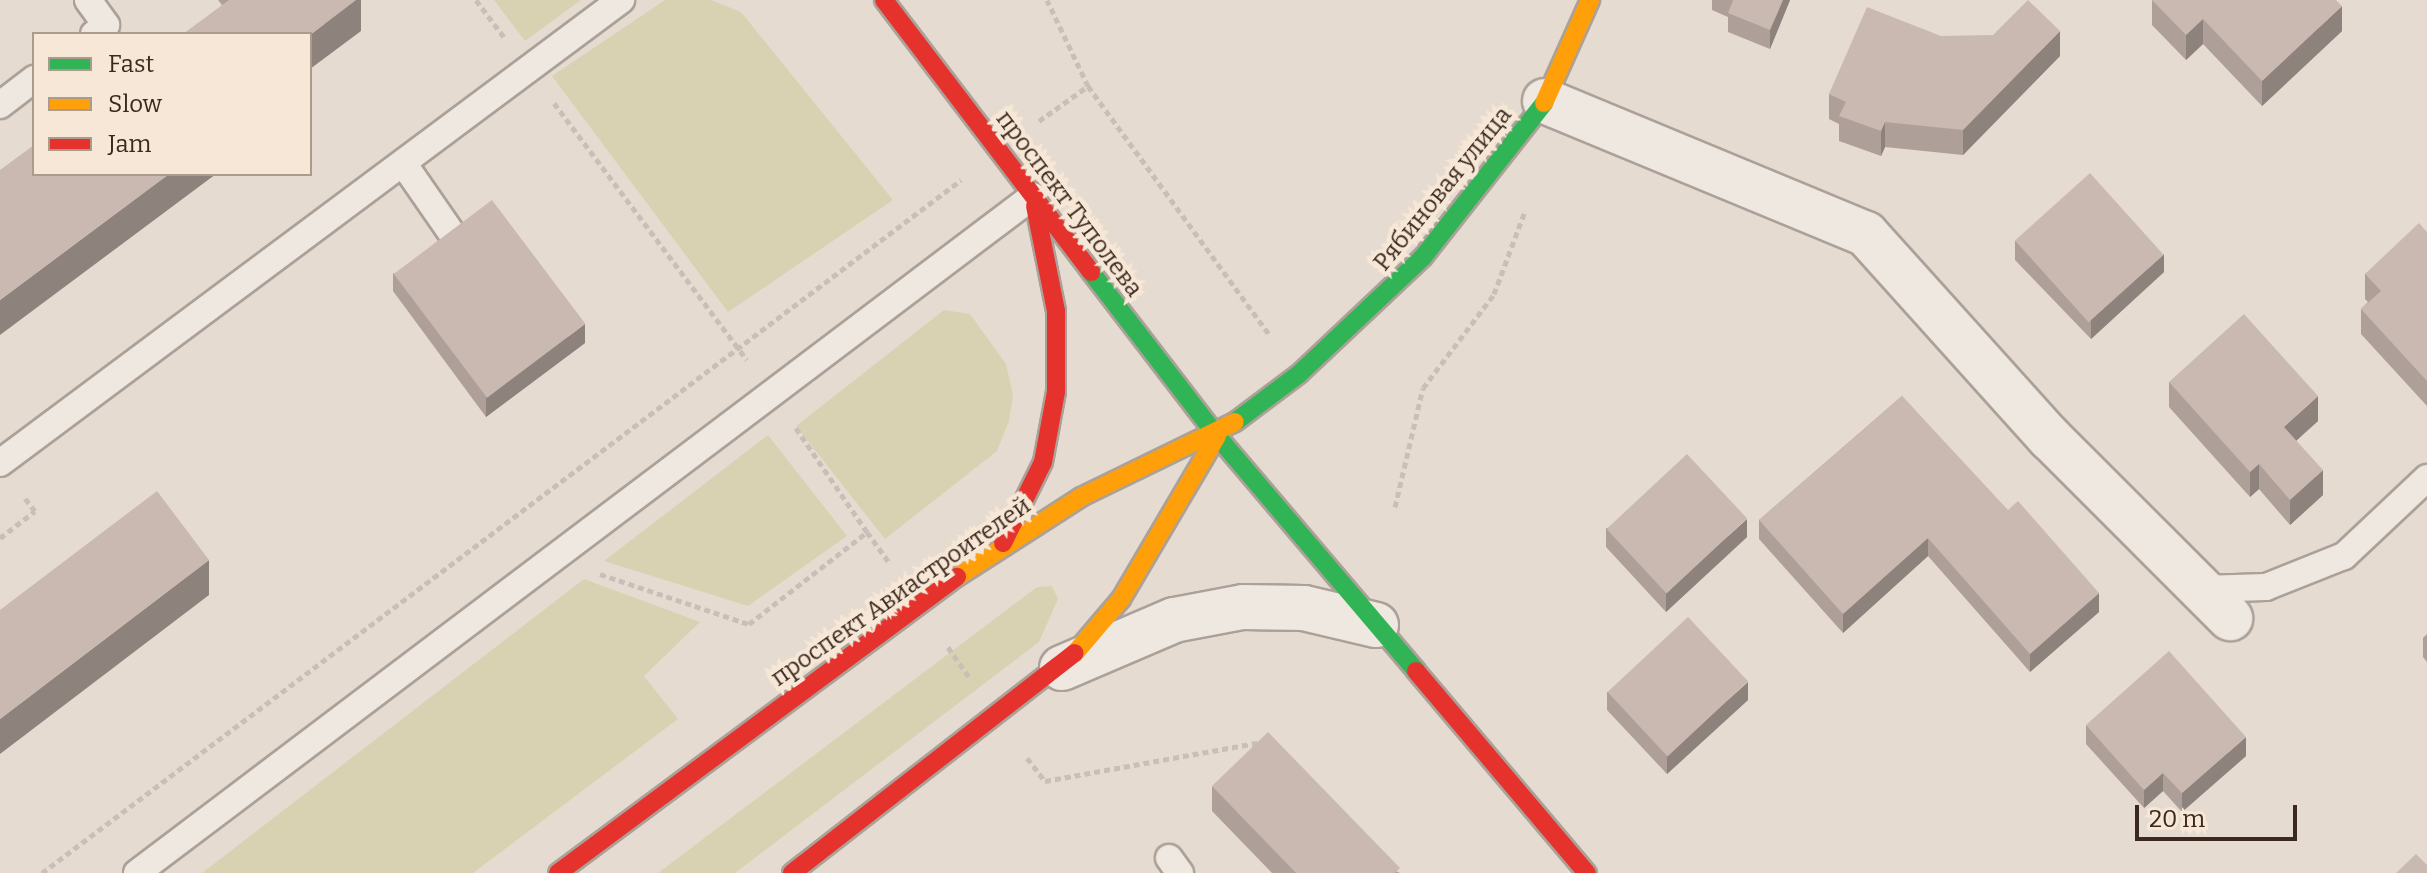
<!DOCTYPE html>
<meta charset="utf-8">
<style>
body{margin:0}
#map{position:relative;width:2427px;height:873px;overflow:hidden;background:#e6dbd0;font-family:Bitter,serif}
div>[style]{position:absolute}
[style*='--x']{left:calc(var(--x)*1px);top:calc(var(--y)*1px);width:calc(var(--w)*1px);rotate:calc(var(--a)*1deg)}
.green>*{inset:0;background:#d9d2b2}
.path>*{height:5px;margin-top:-2.5px;transform-origin:0;background:repeating-linear-gradient(90deg,#c7bfb8 0 6px,transparent 0 10px)}
.roads{filter:drop-shadow(2px 0 #aba198) drop-shadow(-2px 0 #aba198) drop-shadow(0 2px #aba198) drop-shadow(0 -2px #aba198)}
.lane>*{height:26px;margin:-13px;padding:0 13px;transform-origin:13px;border-radius:13px;background:#eee8e1}
.street>*{height:44px;margin:-22px;padding:0 22px;transform-origin:22px;border-radius:22px;background:#eee8e1}
.fast>*{height:18px;margin:-9px;padding:0 9px;transform-origin:9px;border-radius:9px;background:#30b455}
.slow>*{height:18px;margin:-9px;padding:0 9px;transform-origin:9px;border-radius:9px;background:#ff9f0a}
.jam>*{height:18px;margin:-9px;padding:0 9px;transform-origin:9px;border-radius:9px;background:#e5322d}
.wall>*{inset:0;background:#ae9f98}
.shaded-wall>*{inset:0;background:#8d827c}
.building>*{inset:0;background:#cab9b1;transform-origin:0 0}
span{translate:-50% -50%;white-space:nowrap;text-align:center;line-height:1.15;-webkit-text-stroke:8px #f6e7d6;paint-order:stroke}
.street-label{font-size:24px;color:#3b281f}
.legend{position:absolute;left:32px;top:32px;width:280px;height:144px;box-sizing:border-box;background:#f6e7d6;border:2px solid #ab9b8d;margin:0;padding:10px 14px;list-style:none;font-size:24px;color:#3b281f}
.legend li{display:flex;align-items:center;gap:16px;height:40px}
.legend b{width:40px;border:2px solid #ab9b8d}
.scale{position:absolute;left:2135px;top:805px;width:162px;height:36px;box-sizing:border-box;border:4px solid #3b281f;border-top:0;padding-left:10px;font-size:24px;line-height:28px;white-space:nowrap;color:#3b281f;-webkit-text-stroke:6px #f6e7d6;paint-order:stroke}
</style>
<div id="map">
<div class="green">
<i style="clip-path:polygon(494px 0,581px 0,525px 41px)"></i>
<i style="clip-path:polygon(665px 0,711px 0,741px 12px,893px 200px,728px 312px,552px 76px)"></i>
<i style="clip-path:polygon(944px 310px,970px 314px,1006px 364px,1013px 395px,1009px 421px,997px 451px,885px 539px,796px 426px)"></i>
<i style="clip-path:polygon(768px 435px,847px 536px,748px 606px,604px 561px)"></i>
<i style="clip-path:polygon(584px 579px,700px 622px,644px 676px,678px 719px,473px 873px,202px 873px)"></i>
<i style="clip-path:polygon(1052px 586px,1058px 599px,1039px 642px,735px 873px,658px 873px,1037px 587px)"></i>
</div>
<div class="path">
<i style="--x:476;--y:0;--w:46;--a:52.9"></i>
<i style="--x:1088;--y:86;--w:307;--a:53.9"></i>
<i style="--x:554;--y:103;--w:321;--a:53.1"></i>
<i style="--x:1039;--y:121;--w:60;--a:-35.5"></i>
<i style="--x:1088;--y:86;--w:95;--a:-115.5"></i>
<i style="--x:1395;--y:507;--w:122;--a:-76.8"></i>
<i style="--x:1423;--y:388;--w:118;--a:-52.9"></i>
<i style="--x:1494;--y:294;--w:89;--a:-69.5"></i>
<i style="--x:867;--y:532;--w:39;--a:54"></i>
<i style="--x:0;--y:538;--w:44;--a:-37.6"></i>
<i style="--x:35;--y:511;--w:18;--a:-128"></i>
<i style="--x:600;--y:574;--w:157;--a:18.6"></i>
<i style="--x:749;--y:624;--w:150;--a:-37.9"></i>
<i style="--x:867;--y:532;--w:127;--a:-124.4"></i>
<i style="--x:948;--y:647;--w:38;--a:55"></i>
<i style="--x:1027;--y:758;--w:29;--a:52"></i>
<i style="--x:1045;--y:781;--w:226;--a:-10.2"></i>
<i style="--x:42;--y:873;--w:1151;--a:-37.02"></i>
</div>
<div class="roads">
<div class="lane">
<i style="--x:88;--y:0;--w:31;--a:54"></i>
<i style="--x:106;--y:25;--w:15;--a:143"></i>
<i style="--x:0;--y:105;--w:43;--a:-37.4"></i>
<i style="--x:403;--y:163;--w:83;--a:55.3"></i>
<i style="--x:0;--y:463;--w:775;--a:-36.71"></i>
<i style="--x:2202;--y:589;--w:64;--a:-1.8"></i>
<i style="--x:2266;--y:587;--w:84;--a:-21.7"></i>
<i style="--x:2344;--y:556;--w:114;--a:-43.2"></i>
<i style="--x:1169;--y:858;--w:19;--a:54"></i>
<i style="--x:137;--y:873;--w:1123;--a:-37.07"></i>
</div>
<div class="street">
<i style="--x:1545;--y:101;--w:347;--a:22.5"></i>
<i style="--x:1866;--y:234;--w:275;--a:48"></i>
<i style="--x:2050;--y:438;--w:255;--a:45"></i>
<i style="--x:1062;--y:668;--w:122;--a:-23.2"></i>
<i style="--x:1174;--y:620;--w:70;--a:-10.7"></i>
<i style="--x:1243;--y:607;--w:61;--a:0.9"></i>
<i style="--x:1304;--y:608;--w:74;--a:13.3"></i>
</div>
<div class="fast">
<i style="--x:1091;--y:272;--w:207;--a:52.5"></i>
<i style="--x:1217;--y:436;--w:308;--a:49.7"></i>
<i style="--x:1235;--y:422;--w:80;--a:-36.9"></i>
<i style="--x:1299;--y:374;--w:170;--a:-43.3"></i>
<i style="--x:1423;--y:257;--w:196;--a:-51.8"></i>
</div>
<div class="slow">
<i style="--x:1544;--y:103;--w:113;--a:-65.9"></i>
<i style="--x:957;--y:577;--w:148;--a:-32.8"></i>
<i style="--x:1081;--y:497;--w:171;--a:-26"></i>
<i style="--x:1075;--y:653;--w:71;--a:-49.6"></i>
<i style="--x:1121;--y:599;--w:189;--a:-59.5"></i>
</div>
<div class="jam">
<i style="--x:884;--y:0;--w:342;--a:52.7"></i>
<i style="--x:1003;--y:543;--w:90;--a:-63.7"></i>
<i style="--x:1043;--y:462;--w:71;--a:-79.5"></i>
<i style="--x:1056;--y:392;--w:81;--a:-90"></i>
<i style="--x:1056;--y:311;--w:107;--a:-101.3"></i>
<i style="--x:1416;--y:671;--w:265;--a:49.8"></i>
<i style="--x:558;--y:873;--w:497;--a:-36.6"></i>
<i style="--x:792;--y:873;--w:358;--a:-37.9"></i>
</div>
</div>
<div class="wall">
<i style="clip-path:polygon(218px 0,361px 0,361px 31px,222px 5px)"></i>
<i style="clip-path:polygon(1712px 0,1790px 0,1770px 49px,1728px 32px,1728px 17px,1712px 10px)"></i>
<i style="clip-path:polygon(2152px 0,2342px 31px,2262px 106px,2203px 44px,2186px 60px,2152px 25px)"></i>
<i style="clip-path:polygon(1941px 36px,2060px 56px,1963px 155px,1885px 147px,1881px 156px,1839px 141px,1839px 124px,1829px 119px,1829px 94px)"></i>
<i style="clip-path:polygon(2427px 232px,2427px 406px,2361px 334px,2361px 309px,2368px 302px,2365px 299px,2365px 274px)"></i>
<i style="clip-path:polygon(2015px 241px,2164px 272px,2091px 339px,2015px 260px)"></i>
<i style="clip-path:polygon(393px 273px,585px 343px,486px 417px,393px 291px)"></i>
<i style="clip-path:polygon(2169px 382px,2318px 421px,2296px 440px,2323px 495px,2290px 525px,2259px 489px,2250px 497px,2169px 407px)"></i>
<i style="clip-path:polygon(1902px 396px,2099px 612px,2030px 672px,1928px 556px,1843px 633px,1759px 539px,1759px 520px)"></i>
<i style="clip-path:polygon(1606px 528px,1747px 537px,1666px 612px,1606px 547px)"></i>
<i style="clip-path:polygon(2427px 634px,2427px 662px,2423px 657px,2423px 638px)"></i>
<i style="clip-path:polygon(1607px 692px,1748px 700px,1667px 774px,1607px 710px)"></i>
<i style="clip-path:polygon(2086px 725px,2246px 756px,2182px 812px,2163px 791px,2144px 808px,2086px 744px)"></i>
<i style="clip-path:polygon(1212px 786px,1400px 873px,1272px 873px,1212px 811px)"></i>
</div>
<div class="shaded-wall">
<i style="clip-path:polygon(356px 0,361px 0,361px 31px,310px 69px,310px 35px)"></i>
<i style="clip-path:polygon(1783px 0,1790px 0,1770px 49px,1770px 30px)"></i>
<i style="clip-path:polygon(2342px 6px,2342px 31px,2262px 106px,2262px 81px)"></i>
<i style="clip-path:polygon(2203px 19px,2203px 44px,2186px 60px,2186px 35px)"></i>
<i style="clip-path:polygon(2060px 31px,2060px 56px,1963px 155px,1963px 130px)"></i>
<i style="clip-path:polygon(1885px 122px,1885px 147px,1881px 156px,1881px 131px)"></i>
<i style="clip-path:polygon(169px 174px,216px 174px,0 335px,0 300px)"></i>
<i style="clip-path:polygon(2164px 254px,2164px 272px,2091px 339px,2091px 320px)"></i>
<i style="clip-path:polygon(585px 324px,585px 343px,486px 417px,486px 398px)"></i>
<i style="clip-path:polygon(2318px 396px,2318px 421px,2284px 452px,2284px 427px)"></i>
<i style="clip-path:polygon(2259px 464px,2259px 489px,2250px 497px,2250px 472px)"></i>
<i style="clip-path:polygon(2323px 470px,2323px 495px,2290px 525px,2290px 500px)"></i>
<i style="clip-path:polygon(1747px 519px,1747px 537px,1666px 612px,1666px 593px)"></i>
<i style="clip-path:polygon(1928px 538px,1928px 556px,1843px 633px,1843px 614px)"></i>
<i style="clip-path:polygon(209px 560px,209px 595px,0 754px,0 719px)"></i>
<i style="clip-path:polygon(2099px 593px,2099px 612px,2030px 672px,2030px 654px)"></i>
<i style="clip-path:polygon(1748px 682px,1748px 700px,1667px 774px,1667px 755px)"></i>
<i style="clip-path:polygon(2246px 737px,2246px 756px,2182px 812px,2182px 793px)"></i>
<i style="clip-path:polygon(2163px 773px,2163px 791px,2144px 808px,2144px 790px)"></i>
</div>
<div class="building">
<i style="clip-path:polygon(229px 0,356px 0,310px 35px,183px 34px)"></i>
<i style="clip-path:polygon(1732px 0,1783px 0,1770px 30px,1728px 13px,1733px 1px)"></i>
<i style="clip-path:polygon(2028px 0,2060px 31px,1963px 130px,1885px 122px,1881px 131px,1839px 116px,1846px 102px,1829px 94px,1867px 7px,1941px 36px,1993px 35px)"></i>
<i style="clip-path:polygon(2152px 0,2336px 0,2342px 6px,2262px 81px,2203px 19px,2186px 35px)"></i>
<i style="clip-path:polygon(34px 145px,34px 174px,169px 174px,0 300px,0 170px)"></i>
<i style="left:2090px;top:173px;width:110px;height:101px;rotate:48deg"></i>
<i style="left:492px;top:200px;width:155px;height:123px;rotate:53deg"></i>
<i style="clip-path:polygon(2419px 223px,2427px 232px,2427px 381px,2361px 309px,2381px 291px,2365px 274px)"></i>
<i style="clip-path:polygon(2244px 314px,2318px 396px,2284px 427px,2323px 470px,2290px 500px,2259px 464px,2250px 472px,2169px 382px)"></i>
<i style="clip-path:polygon(1902px 396px,2008px 510px,2018px 501px,2099px 593px,2030px 654px,1928px 538px,1843px 614px,1759px 520px)"></i>
<i style="left:1687px;top:454px;width:88px;height:110px;rotate:47deg"></i>
<i style="clip-path:polygon(157px 491px,209px 560px,0 719px,0 610px)"></i>
<i style="left:1688px;top:617px;width:88px;height:110px;rotate:47deg"></i>
<i style="clip-path:polygon(2169px 651px,2246px 737px,2182px 793px,2163px 773px,2144px 790px,2086px 725px)"></i>
<i style="clip-path:polygon(1268px 732px,1400px 868px,1395px 873px,1296px 873px,1212px 786px)"></i>
<i style="clip-path:polygon(2416px 854px,2427px 865px,2427px 873px,2396px 873px)"></i>
</div>
<div class="street-label">
<span style="left:1443px;top:189px;rotate:-51deg">Рябиновая улица</span>
<span style="left:1069px;top:204px;rotate:53deg">проспект Туполева</span>
<span style="left:901px;top:592px;rotate:-35deg">проспект Авиастроителей</span>
</div>
<ul class="legend">
<li><b style="height:10px;background:#30b455"></b>Fast</li>
<li><b style="height:10px;background:#ff9f0a"></b>Slow</li>
<li><b style="height:10px;background:#e5322d"></b>Jam</li>
</ul>
<div class="scale">20 m</div>
</div>
